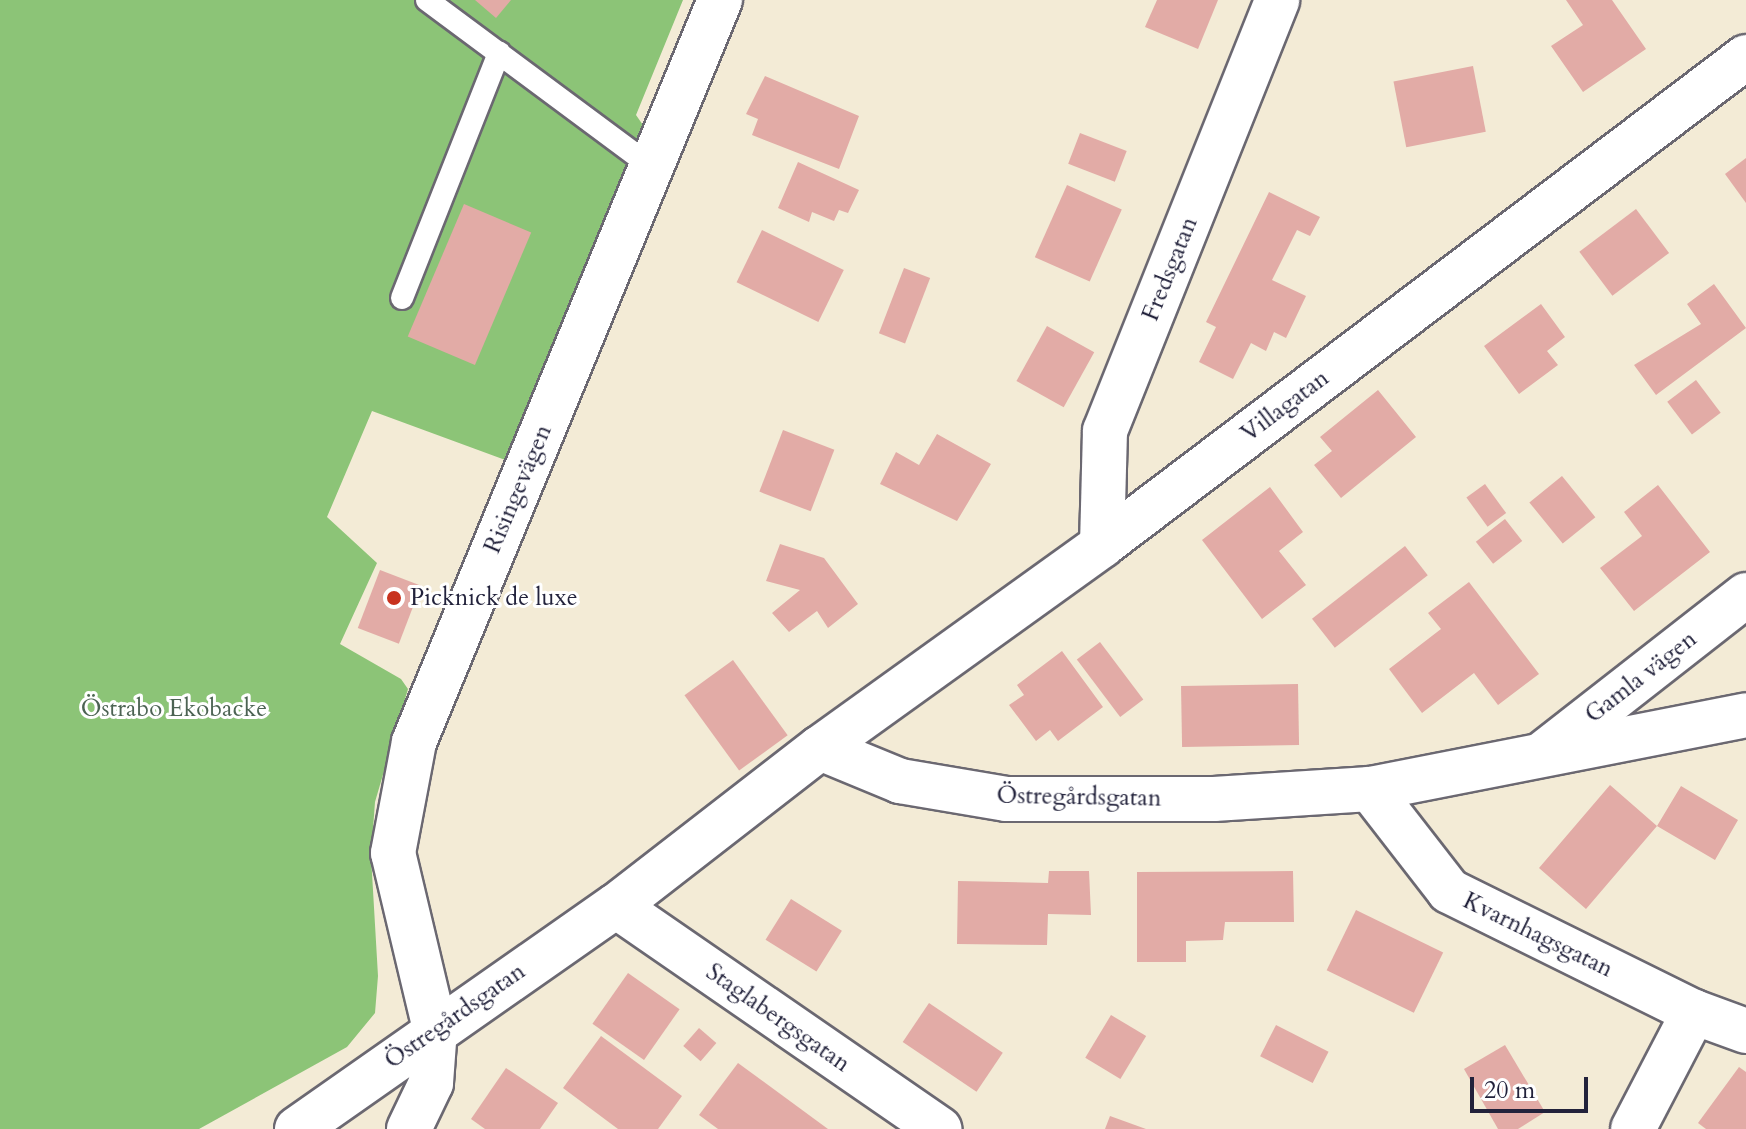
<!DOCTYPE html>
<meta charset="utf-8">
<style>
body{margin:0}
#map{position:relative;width:1746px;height:1129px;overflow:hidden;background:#f3ebd6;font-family:Cardo,serif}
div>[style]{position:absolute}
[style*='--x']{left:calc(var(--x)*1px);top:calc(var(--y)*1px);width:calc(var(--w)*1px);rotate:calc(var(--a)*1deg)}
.green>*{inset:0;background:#8cc477}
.building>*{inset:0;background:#e2aba6;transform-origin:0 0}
.roads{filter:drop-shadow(2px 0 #6b6871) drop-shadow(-2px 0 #6b6871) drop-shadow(0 2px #6b6871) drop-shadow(0 -2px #6b6871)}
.lane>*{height:22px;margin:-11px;padding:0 11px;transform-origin:11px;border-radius:11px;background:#fff}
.street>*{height:44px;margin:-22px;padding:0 22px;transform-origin:22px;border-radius:22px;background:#fff}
.dots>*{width:22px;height:22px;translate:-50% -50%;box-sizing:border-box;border:4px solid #fff;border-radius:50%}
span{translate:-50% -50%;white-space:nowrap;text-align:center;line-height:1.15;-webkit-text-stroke:6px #fff;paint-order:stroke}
.street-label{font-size:24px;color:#22223b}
.poi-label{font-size:24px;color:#22223b}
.left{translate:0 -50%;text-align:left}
.park-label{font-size:24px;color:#4c6353}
.scale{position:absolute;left:1470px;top:1077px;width:118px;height:36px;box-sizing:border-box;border:4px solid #22223b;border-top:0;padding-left:10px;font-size:24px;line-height:28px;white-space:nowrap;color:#22223b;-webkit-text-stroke:6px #fff;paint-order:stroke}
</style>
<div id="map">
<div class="green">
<i style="clip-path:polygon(0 0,683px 0,636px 115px,645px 128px,508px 461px,372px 411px,327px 517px,377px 563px,340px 644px,401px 679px,408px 689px,375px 802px,371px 856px,378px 976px,375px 1013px,347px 1047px,199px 1129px,0 1129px)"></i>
</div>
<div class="building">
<i style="clip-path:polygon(475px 0,511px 0,496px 18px)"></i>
<i style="clip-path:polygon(1157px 0,1218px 0,1198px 49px,1145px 27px)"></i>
<i style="clip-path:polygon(1566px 0,1612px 0,1646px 49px,1583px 92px,1551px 46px,1583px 25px)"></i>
<i style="left:1473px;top:66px;width:67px;height:81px;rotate:79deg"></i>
<i style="clip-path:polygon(765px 76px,859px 116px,839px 169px,752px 135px,758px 119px,746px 114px)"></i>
<i style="left:1080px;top:133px;width:50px;height:33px;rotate:21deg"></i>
<i style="clip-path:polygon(1746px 158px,1746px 203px,1725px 174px)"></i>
<i style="clip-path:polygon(798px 162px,859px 190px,848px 213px,839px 210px,834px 221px,812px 212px,809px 222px,778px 208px)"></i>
<i style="left:1067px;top:185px;width:60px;height:79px;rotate:24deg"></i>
<i style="clip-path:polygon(1269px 192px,1320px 217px,1310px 236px,1297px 230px,1272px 280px,1306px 296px,1286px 338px,1274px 332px,1266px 351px,1251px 343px,1233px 379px,1199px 362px,1216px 327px,1206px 322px)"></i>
<i style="left:464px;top:204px;width:73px;height:144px;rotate:23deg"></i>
<i style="left:1636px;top:209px;width:55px;height:71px;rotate:53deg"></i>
<i style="left:762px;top:230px;width:91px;height:58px;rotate:26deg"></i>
<i style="left:904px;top:268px;width:28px;height:70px;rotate:21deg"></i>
<i style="clip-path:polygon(1714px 284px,1746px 328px,1656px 395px,1634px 365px,1701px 324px,1687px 304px)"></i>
<i style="clip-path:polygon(1541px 304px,1565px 337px,1547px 351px,1558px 365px,1519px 394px,1484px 346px)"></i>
<i style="left:1047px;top:326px;width:54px;height:63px;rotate:29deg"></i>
<i style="left:1696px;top:380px;width:41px;height:36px;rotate:53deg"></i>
<i style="clip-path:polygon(1378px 390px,1416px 437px,1341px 498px,1314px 465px,1332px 451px,1320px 437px)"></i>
<i style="left:783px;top:430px;width:55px;height:66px;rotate:21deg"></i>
<i style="clip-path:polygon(937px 434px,991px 464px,957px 521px,880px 484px,896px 452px,919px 465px)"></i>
<i style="left:1562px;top:476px;width:53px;height:42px;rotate:51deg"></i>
<i style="left:1485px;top:484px;width:36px;height:23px;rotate:54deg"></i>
<i style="clip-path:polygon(1658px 485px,1710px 552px,1634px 611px,1600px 568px,1642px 536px,1624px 512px)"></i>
<i style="clip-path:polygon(1270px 487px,1303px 532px,1279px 551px,1306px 585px,1262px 619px,1202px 540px)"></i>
<i style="left:1505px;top:519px;width:28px;height:37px;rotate:52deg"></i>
<i style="clip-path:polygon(780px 544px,824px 558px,858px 604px,828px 628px,817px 611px,789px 632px,772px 613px,800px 590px,766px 581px)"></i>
<i style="left:1405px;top:546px;width:37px;height:118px;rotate:52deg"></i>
<i style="left:380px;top:570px;width:44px;height:62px;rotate:21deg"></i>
<i style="clip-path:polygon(1469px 582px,1539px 674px,1498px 705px,1474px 673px,1422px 713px,1389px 669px,1441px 629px,1428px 613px)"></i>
<i style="left:1100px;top:642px;width:72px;height:29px;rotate:53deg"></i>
<i style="clip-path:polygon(1062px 651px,1103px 707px,1058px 741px,1050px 730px,1036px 741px,1009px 705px,1024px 695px,1017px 685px)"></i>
<i style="left:733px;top:660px;width:93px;height:60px;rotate:54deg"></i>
<i style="left:1298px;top:684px;width:61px;height:117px;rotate:89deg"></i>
<i style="clip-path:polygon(1610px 785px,1657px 826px,1681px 786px,1738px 820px,1715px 860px,1657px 826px,1586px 909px,1539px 868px)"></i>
<i style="clip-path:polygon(1049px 871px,1089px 871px,1091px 915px,1048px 914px,1047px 945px,957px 944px,958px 881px,1048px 883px)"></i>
<i style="clip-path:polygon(1293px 871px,1294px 922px,1225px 922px,1223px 940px,1186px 941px,1186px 962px,1137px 962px,1137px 872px)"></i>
<i style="left:791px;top:899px;width:60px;height:48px;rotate:32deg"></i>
<i style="left:1356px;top:910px;width:97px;height:67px;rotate:26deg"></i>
<i style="left:628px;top:973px;width:63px;height:62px;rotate:35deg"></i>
<i style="left:929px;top:1003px;width:89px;height:47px;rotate:34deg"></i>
<i style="left:1111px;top:1015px;width:41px;height:50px;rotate:31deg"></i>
<i style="left:1276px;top:1025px;width:59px;height:35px;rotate:27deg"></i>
<i style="left:699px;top:1028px;width:23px;height:24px;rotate:41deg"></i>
<i style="clip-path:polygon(601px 1036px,682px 1096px,658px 1129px,618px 1129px,563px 1088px)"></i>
<i style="clip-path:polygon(1505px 1045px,1545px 1112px,1518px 1129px,1498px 1129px,1464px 1069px)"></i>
<i style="clip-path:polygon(738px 1063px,828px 1129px,718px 1129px,699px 1115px)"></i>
<i style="clip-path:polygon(1739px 1067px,1746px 1072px,1746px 1129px,1706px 1129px,1698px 1123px)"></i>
<i style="clip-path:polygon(506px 1068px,558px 1103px,540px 1129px,485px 1129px,471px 1119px)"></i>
<i style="clip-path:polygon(1110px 1116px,1146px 1129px,1105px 1129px)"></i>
</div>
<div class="roads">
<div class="lane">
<i style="--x:427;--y:0;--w:280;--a:36.6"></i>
<i style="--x:402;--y:298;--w:264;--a:-68.4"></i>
</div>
<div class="street">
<i style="--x:1102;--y:545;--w:114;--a:-88.5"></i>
<i style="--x:1105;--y:431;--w:464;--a:-68.2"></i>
<i style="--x:820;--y:748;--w:347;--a:-35.7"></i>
<i style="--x:1102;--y:545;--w:808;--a:-37.15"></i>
<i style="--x:1545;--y:752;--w:255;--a:-38"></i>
<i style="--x:1370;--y:789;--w:129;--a:52.2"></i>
<i style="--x:1449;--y:891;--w:273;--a:26.3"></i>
<i style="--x:1694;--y:1012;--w:55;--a:20.1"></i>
<i style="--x:616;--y:906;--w:393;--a:34.6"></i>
<i style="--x:297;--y:1129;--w:389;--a:-35"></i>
<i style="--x:616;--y:906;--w:258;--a:-37.8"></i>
<i style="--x:820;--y:748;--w:87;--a:22.4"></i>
<i style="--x:900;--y:781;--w:108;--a:9.6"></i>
<i style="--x:1006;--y:799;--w:208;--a:0"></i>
<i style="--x:1214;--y:799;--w:156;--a:-3.7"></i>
<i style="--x:1370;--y:789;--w:383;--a:-11.1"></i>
<i style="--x:409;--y:1129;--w:51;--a:-64.4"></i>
<i style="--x:431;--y:1083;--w:54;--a:-85.8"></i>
<i style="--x:435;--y:1029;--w:181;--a:-103.4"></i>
<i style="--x:393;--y:853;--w:113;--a:-79.3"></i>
<i style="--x:414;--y:742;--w:803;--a:-67.59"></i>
<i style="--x:1633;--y:1129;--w:132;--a:-62.5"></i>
</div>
</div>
<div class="dots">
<i style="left:394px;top:598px;background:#c8321e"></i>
</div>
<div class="street-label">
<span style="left:1170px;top:269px;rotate:-68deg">Fredsgatan</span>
<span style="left:1285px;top:406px;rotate:-37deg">Villagatan</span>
<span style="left:518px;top:489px;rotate:-67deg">Risingevägen</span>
<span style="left:1641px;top:677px;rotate:-38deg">Gamla vägen</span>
<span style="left:1079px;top:797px;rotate:1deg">Östregårdsgatan</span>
<span style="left:1538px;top:935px;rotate:26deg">Kvarnhagsgatan</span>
<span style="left:455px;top:1016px;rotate:-35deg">Östregårdsgatan</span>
<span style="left:778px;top:1018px;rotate:35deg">Staglabergsgatan</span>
</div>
<div class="poi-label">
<span class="left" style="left:410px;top:598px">Picknick de luxe</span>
</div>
<div class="park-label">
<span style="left:174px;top:709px">Östrabo Ekobacke</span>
</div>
<div class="scale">20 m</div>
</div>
